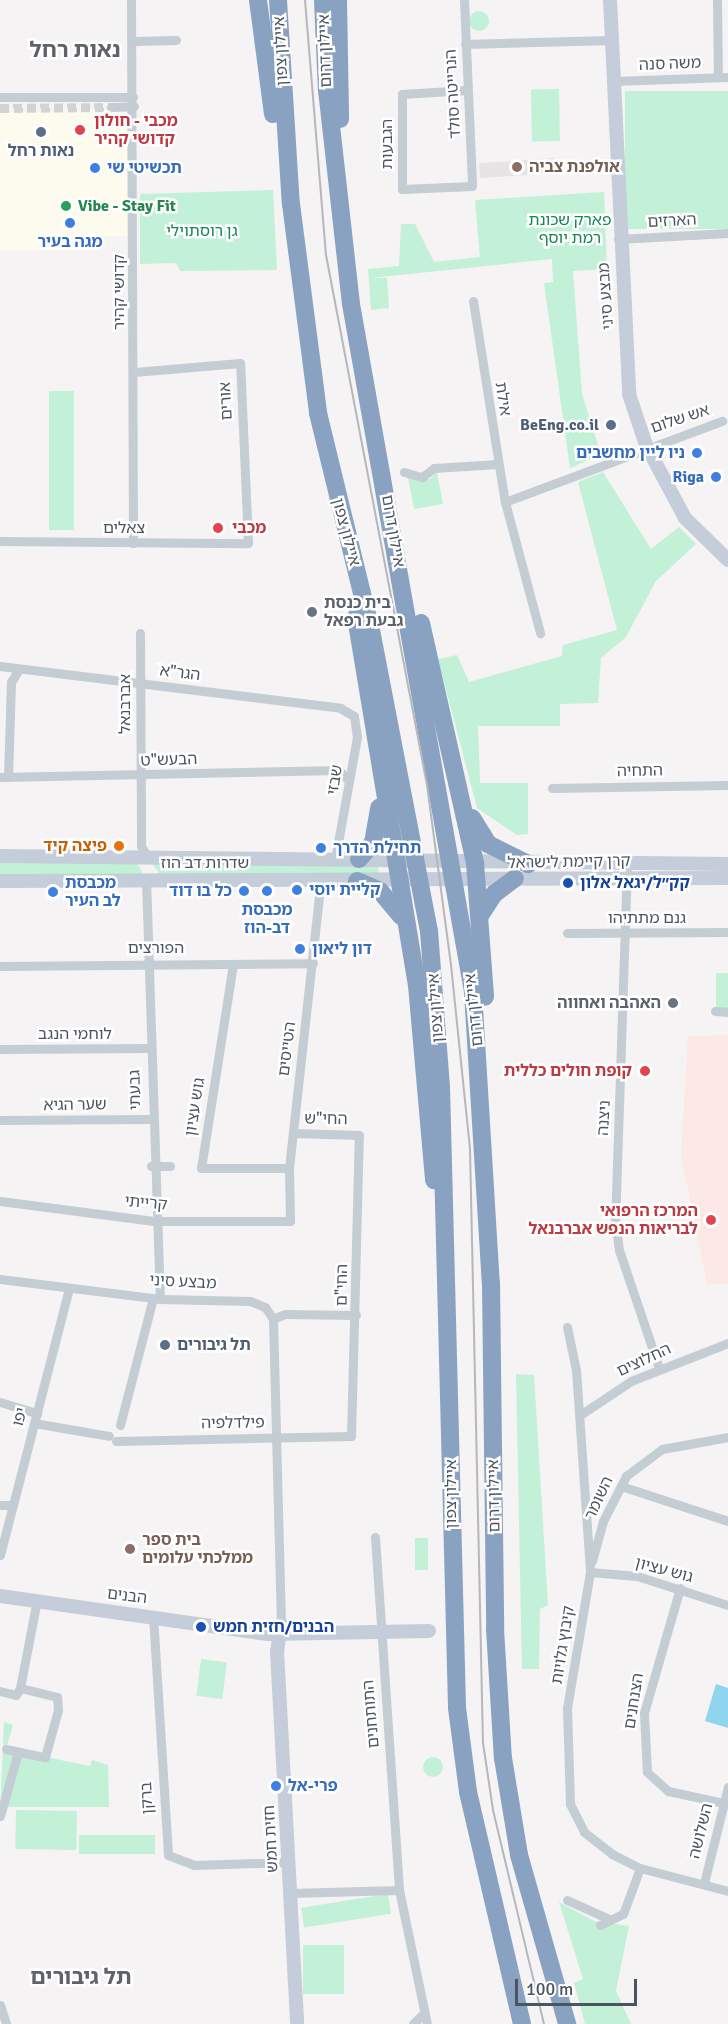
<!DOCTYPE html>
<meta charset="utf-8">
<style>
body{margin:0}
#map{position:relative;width:728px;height:2024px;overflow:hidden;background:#f5f3f3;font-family:Signika,"Noto Sans Hebrew",sans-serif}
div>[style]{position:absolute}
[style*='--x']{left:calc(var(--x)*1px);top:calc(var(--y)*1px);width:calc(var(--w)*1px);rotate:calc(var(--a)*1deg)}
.commercial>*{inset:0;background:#fdfaee}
.education>*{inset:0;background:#e6e4e5;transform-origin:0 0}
.medical>*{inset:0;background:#fce9e5}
.green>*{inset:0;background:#c2f1d7;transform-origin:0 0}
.round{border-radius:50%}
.water>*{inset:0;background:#8fd5ef}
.street-tunnel>*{height:9px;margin-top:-4.5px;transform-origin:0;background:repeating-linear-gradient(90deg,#d3d3d6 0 9px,transparent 0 13.5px)}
.street>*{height:9px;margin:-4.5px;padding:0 4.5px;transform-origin:4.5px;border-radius:4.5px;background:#c4ccd4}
.secondary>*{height:14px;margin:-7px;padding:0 7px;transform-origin:7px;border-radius:7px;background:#c4cdd9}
.highway>*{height:18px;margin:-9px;padding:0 9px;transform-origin:9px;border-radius:9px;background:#8aa2c1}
.rail>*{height:2px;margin:-1px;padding:0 1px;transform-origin:1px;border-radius:1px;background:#b5b7bd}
.dots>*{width:16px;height:16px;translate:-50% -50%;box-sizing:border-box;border:3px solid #fff;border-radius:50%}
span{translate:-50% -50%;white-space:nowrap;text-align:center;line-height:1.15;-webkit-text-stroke:5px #fff;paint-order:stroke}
.street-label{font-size:16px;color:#4a5561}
.health-label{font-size:16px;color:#be3a42;font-weight:700}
.left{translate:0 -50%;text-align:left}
.right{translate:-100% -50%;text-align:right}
.service-label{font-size:16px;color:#4e5e75;font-weight:700}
.education-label{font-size:16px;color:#785e54;font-weight:700}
.shop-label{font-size:16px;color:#366cbe;font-weight:700}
.leisure-label{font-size:16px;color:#27864d;font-weight:700}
.park-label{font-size:16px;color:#168655}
.worship-label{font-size:16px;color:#5b616d;font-weight:700}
.food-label{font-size:16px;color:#c56008;font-weight:700}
.transit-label{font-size:16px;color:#164399;font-weight:700}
.district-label{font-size:22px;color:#5f6268;font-weight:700}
.scale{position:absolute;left:515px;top:1979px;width:122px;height:27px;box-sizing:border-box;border:3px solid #4a5561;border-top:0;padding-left:8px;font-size:18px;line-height:21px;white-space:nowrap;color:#4a5561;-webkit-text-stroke:4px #fff;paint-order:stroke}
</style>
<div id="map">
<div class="commercial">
<i style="clip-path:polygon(127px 110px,127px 236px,69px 237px,67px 250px,0 251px,0 112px)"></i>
</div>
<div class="education">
<i style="left:554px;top:158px;width:15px;height:75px;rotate:86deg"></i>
</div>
<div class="medical">
<i style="clip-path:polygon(728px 1035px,728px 1284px,707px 1284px,681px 1155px,688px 1036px)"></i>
</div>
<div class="green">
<i class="round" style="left:469px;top:11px;width:20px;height:20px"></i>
<i style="left:559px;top:89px;width:52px;height:28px;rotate:89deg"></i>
<i style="left:728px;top:91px;width:138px;height:103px;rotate:90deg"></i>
<i style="clip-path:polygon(273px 190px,277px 270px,180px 271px,176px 263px,140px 264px,140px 194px)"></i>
<i style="clip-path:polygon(604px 192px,607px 269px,573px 271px,582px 394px,601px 455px,570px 468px,544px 283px,553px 282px,552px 259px,371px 278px,387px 278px,389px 308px,371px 310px,368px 269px,399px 266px,401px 224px,415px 224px,434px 262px,480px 257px,475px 200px)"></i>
<i style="left:49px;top:391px;width:25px;height:139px"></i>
<i style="clip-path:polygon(437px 472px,443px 504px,414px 509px,408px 477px,430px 479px)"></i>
<i style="clip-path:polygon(603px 472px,651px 549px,679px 527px,696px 544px,656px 581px,626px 637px,601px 658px,598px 703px,560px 704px,560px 726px,478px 726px,480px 783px,528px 783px,528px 834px,517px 835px,477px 808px,438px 659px,457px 655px,469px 682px,562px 656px,563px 645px,617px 630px,578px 482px)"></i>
<i style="clip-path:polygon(0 856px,133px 856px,146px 879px,0 881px)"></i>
<i style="clip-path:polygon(147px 856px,377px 860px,380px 881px,163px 879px)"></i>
<i style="left:716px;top:973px;width:12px;height:35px"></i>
<i style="clip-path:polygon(516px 1374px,534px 1375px,548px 1605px,540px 1609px,539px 1669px,522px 1669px)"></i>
<i style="left:415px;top:1538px;width:13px;height:32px"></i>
<i style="left:201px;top:1659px;width:26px;height:37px;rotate:7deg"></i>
<i style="clip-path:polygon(4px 1722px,13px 1725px,6px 1749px,90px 1766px,92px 1760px,108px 1765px,109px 1807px,3px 1807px,0 1816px)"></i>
<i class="round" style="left:423px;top:1757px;width:20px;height:20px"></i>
<i style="left:16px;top:1810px;width:61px;height:39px;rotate:1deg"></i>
<i style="left:79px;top:1835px;width:76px;height:19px"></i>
<i style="left:388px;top:1894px;width:20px;height:88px;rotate:81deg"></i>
<i style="clip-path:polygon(559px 1902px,594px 1921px,629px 1926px,616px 1991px,631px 2024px,585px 2024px,574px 1983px,583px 1979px)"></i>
<i style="left:303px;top:1945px;width:41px;height:49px"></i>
</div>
<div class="water">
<i style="clip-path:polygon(716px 1684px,728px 1688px,728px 1728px,705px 1721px)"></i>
</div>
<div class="street-tunnel">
<i style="--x:0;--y:108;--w:111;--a:-0.5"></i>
</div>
<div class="street">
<i style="--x:131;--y:0;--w:543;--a:89.79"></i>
<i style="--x:464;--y:0;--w:186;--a:87.5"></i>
<i style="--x:472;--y:186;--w:70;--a:177.5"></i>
<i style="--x:402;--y:189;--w:95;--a:-90"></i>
<i style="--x:402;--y:94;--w:65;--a:-3.5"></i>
<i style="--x:717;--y:0;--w:77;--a:89.3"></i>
<i style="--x:134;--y:41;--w:42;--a:-1.4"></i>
<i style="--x:465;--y:44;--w:147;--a:-1.6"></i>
<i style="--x:613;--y:81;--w:115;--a:-2"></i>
<i style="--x:0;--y:97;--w:133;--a:0"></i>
<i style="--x:111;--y:107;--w:23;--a:-2"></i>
<i style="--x:618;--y:239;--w:110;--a:-3.1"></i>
<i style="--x:473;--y:301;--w:204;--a:81"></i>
<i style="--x:505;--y:502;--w:136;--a:75"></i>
<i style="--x:404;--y:472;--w:19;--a:16"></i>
<i style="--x:422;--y:477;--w:15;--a:-37"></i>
<i style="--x:434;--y:468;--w:64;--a:-3.6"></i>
<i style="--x:505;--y:502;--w:232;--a:-20.5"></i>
<i style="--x:0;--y:541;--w:248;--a:0.5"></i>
<i style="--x:248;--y:543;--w:180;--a:-92.5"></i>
<i style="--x:240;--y:363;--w:106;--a:175.1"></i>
<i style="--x:140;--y:633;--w:213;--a:89.7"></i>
<i style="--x:141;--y:846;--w:12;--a:59"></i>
<i style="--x:0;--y:666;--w:343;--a:7"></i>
<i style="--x:340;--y:708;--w:16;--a:30"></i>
<i style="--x:354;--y:716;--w:21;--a:82"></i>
<i style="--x:357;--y:737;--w:124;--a:100.2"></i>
<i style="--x:0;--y:777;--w:339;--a:-1.2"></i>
<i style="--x:339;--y:770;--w:15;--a:48"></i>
<i style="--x:8;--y:777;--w:95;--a:-88.2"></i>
<i style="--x:11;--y:682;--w:15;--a:-58"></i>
<i style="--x:552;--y:788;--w:176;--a:-1"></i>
<i style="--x:627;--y:864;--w:354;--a:91.9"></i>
<i style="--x:615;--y:1218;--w:32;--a:83"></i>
<i style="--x:619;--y:1250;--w:125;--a:71.3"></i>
<i style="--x:146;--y:879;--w:420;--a:88.1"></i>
<i style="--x:567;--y:933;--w:161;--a:-0.4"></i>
<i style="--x:233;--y:964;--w:206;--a:98.9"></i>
<i style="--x:201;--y:1168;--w:88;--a:0"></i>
<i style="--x:0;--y:966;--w:313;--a:-0.5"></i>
<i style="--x:715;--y:1011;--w:13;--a:4"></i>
<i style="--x:0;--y:1049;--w:149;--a:-0.4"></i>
<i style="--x:0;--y:1120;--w:151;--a:-0.4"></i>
<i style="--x:151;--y:1166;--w:19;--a:0"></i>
<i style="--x:0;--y:1201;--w:155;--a:7.4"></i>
<i style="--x:154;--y:1221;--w:136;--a:0"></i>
<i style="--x:290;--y:1221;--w:53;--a:-91.1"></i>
<i style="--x:289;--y:1168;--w:290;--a:-83.7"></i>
<i style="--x:0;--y:1279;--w:161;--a:7.1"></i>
<i style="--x:160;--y:1299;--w:90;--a:1.3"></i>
<i style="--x:250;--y:1301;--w:16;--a:22"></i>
<i style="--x:265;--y:1307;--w:14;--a:56"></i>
<i style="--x:273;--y:1319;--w:305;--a:88.5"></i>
<i style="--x:273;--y:1319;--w:13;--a:-23"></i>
<i style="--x:285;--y:1314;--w:71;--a:0.8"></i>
<i style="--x:567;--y:1327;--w:44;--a:78.2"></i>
<i style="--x:576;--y:1370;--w:202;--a:86"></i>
<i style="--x:590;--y:1572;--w:138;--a:99.6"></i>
<i style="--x:567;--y:1708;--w:96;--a:88.2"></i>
<i style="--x:570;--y:1804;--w:31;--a:63"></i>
<i style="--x:584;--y:1832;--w:36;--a:38"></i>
<i style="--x:612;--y:1854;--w:31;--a:27"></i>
<i style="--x:640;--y:1868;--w:91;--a:14.6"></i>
<i style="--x:0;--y:1402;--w:39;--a:17"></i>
<i style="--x:580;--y:1415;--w:61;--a:-33.7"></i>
<i style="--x:631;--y:1381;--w:104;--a:-21.4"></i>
<i style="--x:34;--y:1423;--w:76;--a:9.8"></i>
<i style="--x:120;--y:1425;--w:131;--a:-75.4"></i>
<i style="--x:116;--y:1441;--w:235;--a:-1.2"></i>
<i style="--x:351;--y:1436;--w:301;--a:-88.5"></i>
<i style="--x:359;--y:1135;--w:66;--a:-178.3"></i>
<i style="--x:621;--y:1486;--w:113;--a:18.1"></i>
<i style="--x:0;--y:1505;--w:13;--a:0"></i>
<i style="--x:375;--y:1537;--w:354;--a:86.1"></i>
<i style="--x:399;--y:1890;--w:137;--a:78.2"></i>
<i style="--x:0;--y:1555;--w:276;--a:-75.5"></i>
<i style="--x:592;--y:1561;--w:41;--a:-74.6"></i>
<i style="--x:603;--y:1521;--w:51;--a:-62.9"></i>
<i style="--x:626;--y:1476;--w:45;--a:-36.9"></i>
<i style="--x:662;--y:1449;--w:67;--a:-10.3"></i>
<i style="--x:590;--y:1572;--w:47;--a:4.9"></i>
<i style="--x:637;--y:1576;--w:96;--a:17.7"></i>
<i style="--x:680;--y:1588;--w:130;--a:106.1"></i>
<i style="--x:644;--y:1713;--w:59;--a:87.1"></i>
<i style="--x:647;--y:1772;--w:28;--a:42"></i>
<i style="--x:668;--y:1791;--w:61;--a:12.2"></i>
<i style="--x:153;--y:1616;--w:239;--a:86.4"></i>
<i style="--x:168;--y:1855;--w:28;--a:21"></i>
<i style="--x:194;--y:1865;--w:95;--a:-1.8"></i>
<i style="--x:0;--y:1691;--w:16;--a:14"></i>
<i style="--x:16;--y:1695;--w:8;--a:-60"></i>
<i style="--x:20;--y:1688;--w:90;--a:-79.1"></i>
<i style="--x:6;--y:1749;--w:40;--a:12"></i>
<i style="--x:45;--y:1757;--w:49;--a:-74.5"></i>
<i style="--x:58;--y:1710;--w:13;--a:-94"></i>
<i style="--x:57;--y:1697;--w:38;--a:-166"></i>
<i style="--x:0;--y:1816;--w:66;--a:-74.3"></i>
<i style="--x:704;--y:1883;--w:99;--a:-76"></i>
<i style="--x:291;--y:1893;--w:108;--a:-1.6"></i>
<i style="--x:567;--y:1900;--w:44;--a:24.2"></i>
<i style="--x:600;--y:1925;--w:25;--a:-26"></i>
<i style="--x:623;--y:1914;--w:49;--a:-69.7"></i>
<i style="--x:0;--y:2005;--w:20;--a:72"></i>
<i style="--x:413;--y:2024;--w:16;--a:-45"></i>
</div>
<div class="secondary">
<i style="--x:610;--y:0;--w:394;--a:87.2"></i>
<i style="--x:629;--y:394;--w:54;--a:71.6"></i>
<i style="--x:646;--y:445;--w:83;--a:61.9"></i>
<i style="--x:685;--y:518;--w:60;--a:44.3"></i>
<i style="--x:0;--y:856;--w:728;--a:0.63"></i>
<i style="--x:0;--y:881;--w:728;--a:-0.24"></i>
<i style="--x:0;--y:1596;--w:271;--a:8.1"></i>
<i style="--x:268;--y:1634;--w:161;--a:-1.1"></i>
<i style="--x:281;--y:1624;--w:27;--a:98"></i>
<i style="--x:277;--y:1651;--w:374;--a:86.9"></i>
</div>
<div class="highway">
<i style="--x:258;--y:0;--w:115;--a:82.5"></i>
<i style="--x:278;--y:0;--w:204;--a:86.4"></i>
<i style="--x:291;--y:204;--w:211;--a:82.6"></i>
<i style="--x:318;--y:413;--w:223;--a:76.3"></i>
<i style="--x:371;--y:630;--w:307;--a:79.1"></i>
<i style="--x:429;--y:931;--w:156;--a:85.6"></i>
<i style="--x:441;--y:1087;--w:621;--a:88.52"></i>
<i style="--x:457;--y:1708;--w:85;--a:82.5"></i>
<i style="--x:468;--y:1792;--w:238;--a:76.9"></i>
<i style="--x:323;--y:0;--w:90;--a:87.5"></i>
<i style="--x:327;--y:90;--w:215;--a:83.6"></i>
<i style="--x:351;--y:304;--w:699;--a:79.94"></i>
<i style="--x:473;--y:992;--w:292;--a:86.5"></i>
<i style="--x:491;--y:1283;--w:346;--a:89.3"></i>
<i style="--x:495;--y:1629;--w:129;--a:86.5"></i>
<i style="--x:503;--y:1758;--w:98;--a:80.6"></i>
<i style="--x:519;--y:1855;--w:176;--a:74.1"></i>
<i style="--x:338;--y:0;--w:119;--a:89"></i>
<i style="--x:356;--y:617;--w:373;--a:80.6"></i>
<i style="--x:417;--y:985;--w:196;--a:85"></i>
<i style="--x:421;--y:623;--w:246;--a:77.3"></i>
<i style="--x:475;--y:863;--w:134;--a:85.7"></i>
<i style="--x:472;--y:818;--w:31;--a:58"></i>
<i style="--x:488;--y:844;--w:45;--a:26.6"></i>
<i style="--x:359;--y:859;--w:21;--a:-49"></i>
<i style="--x:373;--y:843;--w:36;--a:-80"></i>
<i style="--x:357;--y:881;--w:25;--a:23"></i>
<i style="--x:380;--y:891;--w:33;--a:50"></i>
<i style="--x:481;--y:914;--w:24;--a:-57"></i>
<i style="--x:494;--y:894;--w:26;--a:-37"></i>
</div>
<div class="rail">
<i style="--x:305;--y:0;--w:256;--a:85.3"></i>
<i style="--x:326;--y:255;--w:540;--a:79.21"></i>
<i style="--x:427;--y:785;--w:182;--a:82.4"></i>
<i style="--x:451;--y:965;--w:185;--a:84.1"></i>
<i style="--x:470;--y:1149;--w:594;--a:88.75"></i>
<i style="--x:483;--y:1743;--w:68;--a:81.5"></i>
<i style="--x:493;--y:1810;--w:220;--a:76.6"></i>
</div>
<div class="dots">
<i style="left:80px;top:130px;background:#e0444e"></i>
<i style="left:41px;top:132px;background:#5c6f8a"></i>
<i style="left:517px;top:167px;background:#8d6e63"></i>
<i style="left:95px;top:168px;background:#3f7fe0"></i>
<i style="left:66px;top:206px;background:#2e9e5b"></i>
<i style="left:70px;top:223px;background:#3f7fe0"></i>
<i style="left:611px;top:425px;background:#5c6f8a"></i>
<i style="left:697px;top:453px;background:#3f7fe0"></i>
<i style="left:716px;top:477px;background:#3f7fe0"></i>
<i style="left:218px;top:528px;background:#e0444e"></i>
<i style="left:312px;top:612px;background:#6b7280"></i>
<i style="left:119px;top:846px;background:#e8710a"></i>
<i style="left:321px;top:848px;background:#3f7fe0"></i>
<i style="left:568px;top:883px;background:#1a4fb4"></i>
<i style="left:297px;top:890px;background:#3f7fe0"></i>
<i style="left:244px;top:891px;background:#3f7fe0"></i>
<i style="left:267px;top:891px;background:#3f7fe0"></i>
<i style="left:53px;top:892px;background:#3f7fe0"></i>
<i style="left:300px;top:949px;background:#3f7fe0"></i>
<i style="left:673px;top:1003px;background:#6b7280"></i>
<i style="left:645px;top:1071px;background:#e0444e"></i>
<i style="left:711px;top:1220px;background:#e0444e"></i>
<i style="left:165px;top:1345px;background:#5c6f8a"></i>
<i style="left:130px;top:1549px;background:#8d6e63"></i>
<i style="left:201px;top:1627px;background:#1a4fb4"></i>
<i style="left:276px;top:1786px;background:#3f7fe0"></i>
</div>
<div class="street-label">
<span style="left:281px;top:51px;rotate:-93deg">איילון צפון</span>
<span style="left:325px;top:51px;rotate:-92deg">איילון דרום</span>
<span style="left:670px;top:64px;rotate:-2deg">משה סנה</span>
<span style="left:453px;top:94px;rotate:-93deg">הנרייטה סולד</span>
<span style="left:387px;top:144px;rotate:-90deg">הגבעות</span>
<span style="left:672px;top:221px;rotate:-3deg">הארזים</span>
<span style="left:119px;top:292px;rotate:-90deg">קדושי קהיר</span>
<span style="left:606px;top:296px;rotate:-94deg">מבצע סיני</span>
<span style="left:503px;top:399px;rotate:81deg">אילת</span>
<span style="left:226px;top:401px;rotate:-93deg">אורים</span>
<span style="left:680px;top:419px;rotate:-18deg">אש שלום</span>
<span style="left:124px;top:528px">צאלים</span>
<span style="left:393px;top:531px;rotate:80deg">איילון דרום</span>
<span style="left:346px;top:532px;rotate:75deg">איילון צפון</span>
<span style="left:180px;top:673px;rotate:7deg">הגר"א</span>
<span style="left:125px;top:704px;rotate:-90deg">אברבנאל</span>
<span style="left:169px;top:760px;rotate:-2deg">הבעש"ט</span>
<span style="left:640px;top:771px;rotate:-1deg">התחיה</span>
<span style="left:335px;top:780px;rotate:-81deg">שבזי</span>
<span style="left:569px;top:862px;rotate:-1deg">קרן קיימת לישראל</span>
<span style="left:205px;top:863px">שדרות דב הוז</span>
<span style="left:647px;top:918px">גנם מתתיהו</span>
<span style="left:156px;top:948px">הפורצים</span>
<span style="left:436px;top:1008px;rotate:-94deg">איילון צפון</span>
<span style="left:474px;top:1010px;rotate:-96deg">איילון דרום</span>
<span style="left:75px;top:1034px">לוחמי הנגב</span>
<span style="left:287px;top:1049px;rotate:-83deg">הטייסים</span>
<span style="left:135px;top:1090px;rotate:-91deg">גבעתי</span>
<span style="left:75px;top:1105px;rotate:-1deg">שער הגיא</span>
<span style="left:195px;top:1107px;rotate:-81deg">גוש עציון</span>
<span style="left:604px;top:1118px;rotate:-87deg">ניצנה</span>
<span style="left:326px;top:1119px;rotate:1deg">החי"ש</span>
<span style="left:146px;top:1203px;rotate:5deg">קרייתי</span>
<span style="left:183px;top:1282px;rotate:3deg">מבצע סיני</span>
<span style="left:342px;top:1285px;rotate:-89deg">החי"ם</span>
<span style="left:644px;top:1360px;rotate:-25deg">החלוצים</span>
<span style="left:20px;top:1417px;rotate:-75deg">יפו</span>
<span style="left:233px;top:1423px;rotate:-1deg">פילדלפיה</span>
<span style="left:451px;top:1494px;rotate:-90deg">איילון צפון</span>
<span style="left:494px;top:1496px;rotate:-91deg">איילון דרום</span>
<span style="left:599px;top:1498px;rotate:-65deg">השומר</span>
<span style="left:664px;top:1570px;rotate:15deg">גוש עציון</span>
<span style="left:127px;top:1596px;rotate:7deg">הבנים</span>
<span style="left:563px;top:1645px;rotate:-81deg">קיבוץ גלויות</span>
<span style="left:634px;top:1701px;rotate:-81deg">הצנחנים</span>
<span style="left:371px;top:1714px;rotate:-95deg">התותחנים</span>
<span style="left:147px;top:1798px;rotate:-93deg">ברקן</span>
<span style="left:701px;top:1831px;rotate:-76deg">השלושה</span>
<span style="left:271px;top:1839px;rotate:-93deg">חזית חמש</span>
</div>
<div class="health-label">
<span class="left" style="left:94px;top:130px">מכבי - חולון<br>קדושי קהיר</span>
<span class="left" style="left:232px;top:528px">מכבי</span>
<span class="right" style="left:632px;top:1071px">קופת חולים כללית</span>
<span class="right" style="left:698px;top:1220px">המרכז הרפואי<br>לבריאות הנפש אברבנאל</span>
</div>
<div class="service-label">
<span style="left:41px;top:151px">נאות רחל</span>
<span class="right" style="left:599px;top:425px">BeEng.co.il</span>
<span class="left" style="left:177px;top:1345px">תל גיבורים</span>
</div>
<div class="education-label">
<span class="left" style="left:529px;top:167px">אולפנת צביה</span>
<span class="left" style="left:142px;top:1549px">בית ספר<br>ממלכתי עלומים</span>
</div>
<div class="shop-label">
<span class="left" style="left:107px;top:168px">תכשיטי שי</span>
<span style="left:70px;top:242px">מגה בעיר</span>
<span class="right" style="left:685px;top:453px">ניו ליין מחשבים</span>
<span class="right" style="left:704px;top:477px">Riga</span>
<span class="left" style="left:333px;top:848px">תחילת הדרך</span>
<span class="left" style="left:65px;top:892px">מכבסת<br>לב העיר</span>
<span class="left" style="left:309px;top:890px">קליית יוסי</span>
<span class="right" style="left:232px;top:891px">כל בו דוד</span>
<span style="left:267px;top:919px">מכבסת<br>דב-הוז</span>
<span class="left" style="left:312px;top:949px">דון ליאון</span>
<span class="left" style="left:288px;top:1786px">פרי-אל</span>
</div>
<div class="leisure-label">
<span class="left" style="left:78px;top:206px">Vibe - Stay Fit</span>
</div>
<div class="park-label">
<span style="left:570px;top:229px">פארק שכונת<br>רמת יוסף</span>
<span style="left:202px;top:231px">גן רוסתוילי</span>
</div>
<div class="worship-label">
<span class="left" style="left:324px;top:612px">בית כנסת<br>גבעת רפאל</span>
<span class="right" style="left:661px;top:1003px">האהבה ואחווה</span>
</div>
<div class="food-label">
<span class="right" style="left:107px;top:846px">פיצה קיד</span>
</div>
<div class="transit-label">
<span class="left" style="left:580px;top:883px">קק״ל/יגאל אלון</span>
<span class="left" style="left:213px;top:1627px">הבנים/חזית חמש</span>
</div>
<div class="district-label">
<span style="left:75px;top:50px">נאות רחל</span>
<span style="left:81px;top:1977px">תל גיבורים</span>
</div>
<div class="scale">100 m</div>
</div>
